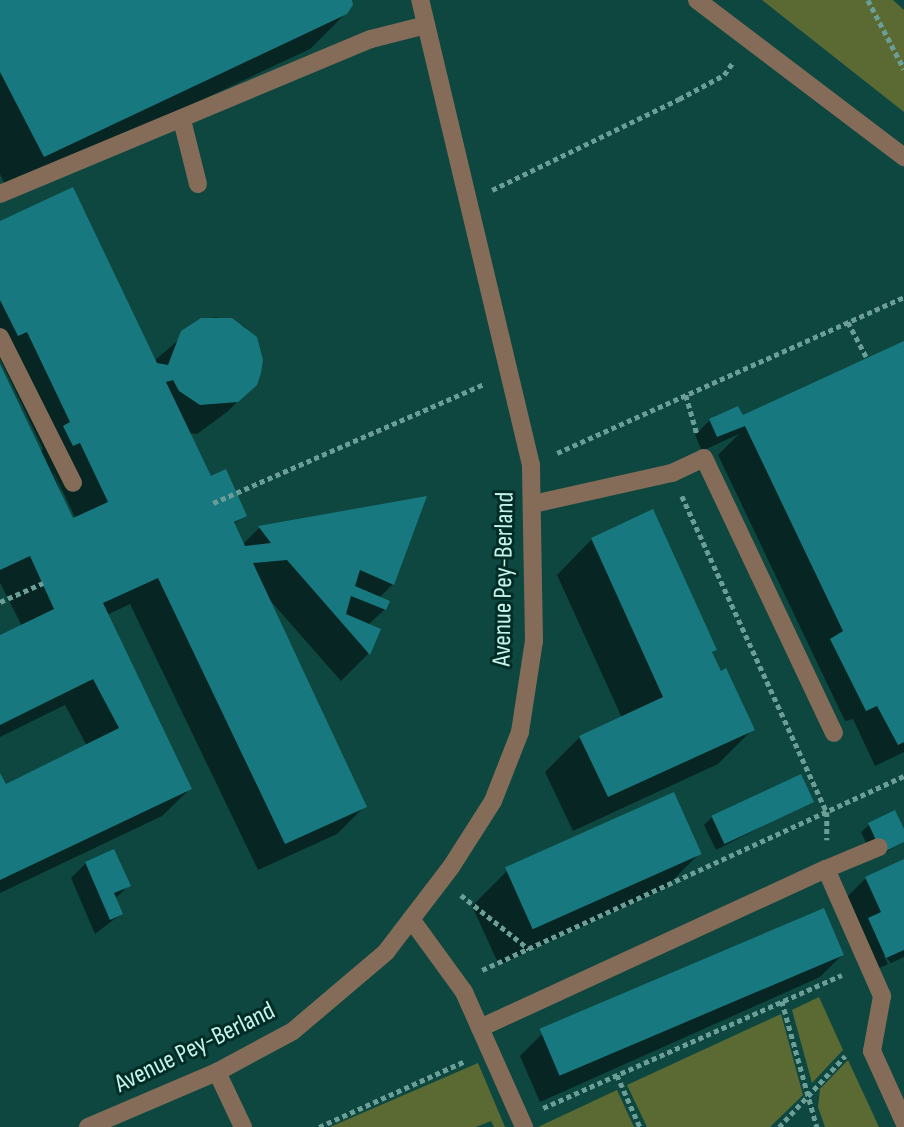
<!DOCTYPE html>
<style>
body{margin:0}
#map{position:relative;width:904px;height:1127px;overflow:hidden;background:#0e4740;font-family:"Sofia Sans Condensed",sans-serif}
div>[style]{position:absolute}
[style*='--x']{left:calc(var(--x)*1px);top:calc(var(--y)*1px);width:calc(var(--w)*1px);rotate:calc(var(--a)*1deg)}
.green>*{inset:0;background:#5b6a32}
.shadow>*{inset:0;background:#0007}
.building>*{inset:0;background:#18787f;transform-origin:0 0}
.path>*{height:4.5px;margin-top:-2.25px;transform-origin:0;background:repeating-linear-gradient(90deg,#6b9e96 0 5px,transparent 0 8.5px)}
.service>*{height:18px;margin:-9px;padding:0 9px;transform-origin:9px;border-radius:9px;background:#846c58}
.minor>*{height:18px;margin:-9px;padding:0 9px;transform-origin:9px;border-radius:9px;background:#846c58}
.tertiary>*{height:18px;margin:-9px;padding:0 9px;transform-origin:9px;border-radius:9px;background:#846c58}
span{translate:-50% -50%;white-space:nowrap;text-align:center;line-height:1.15;-webkit-text-stroke:6px #002c26;paint-order:stroke}
.street-label{font-size:26px;color:#c4f2e9}
</style>
<div id="map">
<div class="green">
<i style="clip-path:polygon(762px 0,893px 0,904px 10px,904px 112px)"></i>
<i style="clip-path:polygon(819px 997px,843px 1050px,812px 1083px,792px 1010px)"></i>
<i style="clip-path:polygon(781px 1014px,803px 1095px,770px 1127px,647px 1127px,627px 1085px)"></i>
<i style="clip-path:polygon(848px 1060px,879px 1127px,825px 1127px,818px 1107px,820px 1089px)"></i>
<i style="clip-path:polygon(478px 1063px,505px 1127px,494px 1127px,491px 1121px,476px 1127px,330px 1127px)"></i>
<i style="clip-path:polygon(617px 1090px,634px 1127px,538px 1127px)"></i>
</div>
<div class="shadow">
<i style="clip-path:polygon(0 0,349px 0,346px 13px,310px 49px,8px 191px,0 174px)"></i>
<i style="clip-path:polygon(evenodd,0 223px,154px 361px,202px 320px,216px 317px,244px 326px,260px 349px,255px 384px,227px 412px,197px 434px,189px 433px,210px 478px,245px 515px,233px 525px,242px 545px,259px 528px,424px 498px,393px 584px,379px 598px,385px 609px,368px 625px,378px 629px,368px 654px,341px 681px,268px 598px,365px 806px,337px 834px,258px 870px,130px 604px,107px 615px,190px 789px,162px 816px,0 893px,0 776px,5px 786px,87px 746px,65px 705px,0 737px,0 637px,22px 626px,0 583px,0 368px,40px 452px,43px 449px,0 359px,0 223px,52px 469px,76px 519px,71px 518px,52px 469px)"></i>
<i style="clip-path:polygon(904px 343px,904px 752px,875px 766px,853px 719px,845px 721px,718px 455px,739px 434px,702px 451px,695px 435px,710px 420px,743px 417px)"></i>
<i style="clip-path:polygon(592px 539px,715px 650px,711px 654px,753px 729px,718px 764px,573px 831px,545px 772px,580px 737px,622px 718px,557px 575px)"></i>
<i style="clip-path:polygon(812px 801px,716px 850px,704px 825px,712px 817px)"></i>
<i style="clip-path:polygon(869px 825px,904px 833px,904px 842px,874px 859px,861px 832px)"></i>
<i style="clip-path:polygon(700px 853px,665px 888px,499px 965px,472px 906px,507px 871px)"></i>
<i style="clip-path:polygon(904px 861px,904px 957px,891px 963px,883px 954px,888px 964px,871px 972px,844px 900px,866px 878px)"></i>
<i style="clip-path:polygon(86px 863px,129px 885px,115px 899px,121px 914px,95px 934px,71px 878px)"></i>
<i style="clip-path:polygon(842px 955px,820px 977px,540px 1102px,520px 1056px,542px 1034px)"></i>
</div>
<div class="building">
<i style="clip-path:polygon(0 0,352px 0,353px 5px,347px 14px,44px 157px,0 72px)"></i>
<i style="clip-path:polygon(73px 187px,157px 363px,168px 365px,181px 331px,201px 318px,232px 318px,257px 337px,263px 360px,261px 373px,257px 385px,238px 402px,200px 405px,179px 391px,173px 380px,166px 382px,211px 476px,226px 469px,247px 516px,234px 522px,245px 546px,271px 543px,258px 526px,427px 496px,394px 585px,360px 570px,355px 586px,390px 601px,386px 610px,351px 596px,346px 614px,381px 629px,370px 655px,287px 560px,253px 563px,367px 807px,285px 844px,158px 578px,103px 603px,192px 789px,0 880px,0 773px,6px 784px,119px 728px,93px 679px,0 725px,0 635px,54px 609px,30px 556px,0 570px,0 364px,73px 518px,108px 502px,80px 443px,73px 446px,63px 426px,70px 422px,27px 332px,18px 336px,0 300px,0 221px)"></i>
<i style="clip-path:polygon(904px 341px,904px 742px,898px 745px,877px 706px,866px 711px,830px 639px,843px 631px,745px 426px,717px 437px,709px 419px,738px 406px,743px 415px)"></i>
<i style="clip-path:polygon(653px 509px,717px 650px,712px 652px,721px 671px,726px 668px,755px 730px,608px 797px,579px 736px,663px 697px,591px 538px)"></i>
<i style="left:801px;top:774px;width:31px;height:99px;rotate:65deg"></i>
<i style="left:674px;top:792px;width:68px;height:185px;rotate:66deg"></i>
<i style="clip-path:polygon(895px 810px,904px 829px,904px 842px,882px 853px,868px 823px)"></i>
<i style="clip-path:polygon(114px 849px,131px 886px,114px 893px,123px 914px,110px 920px,85px 862px)"></i>
<i style="clip-path:polygon(904px 859px,904px 950px,886px 958px,868px 918px,881px 912px,865px 877px)"></i>
<i style="left:824px;top:908px;width:51px;height:309px;rotate:67deg"></i>
</div>
<div class="path">
<i style="--x:868;--y:0;--w:78;--a:62.4"></i>
<i style="--x:492;--y:190;--w:208;--a:-25.9"></i>
<i style="--x:679;--y:99;--w:51;--a:-28.1"></i>
<i style="--x:724;--y:75;--w:16;--a:-55"></i>
<i style="--x:848;--y:322;--w:41;--a:62.2"></i>
<i style="--x:686;--y:395;--w:41;--a:74.2"></i>
<i style="--x:557;--y:453;--w:380;--a:-24.2"></i>
<i style="--x:682;--y:496;--w:348;--a:65.4"></i>
<i style="--x:827;--y:812;--w:28;--a:90"></i>
<i style="--x:213;--y:503;--w:296;--a:-23.7"></i>
<i style="--x:0;--y:602;--w:47;--a:-23.8"></i>
<i style="--x:461;--y:895;--w:87;--a:38.5"></i>
<i style="--x:482;--y:970;--w:464;--a:-24.7"></i>
<i style="--x:782;--y:1001;--w:131;--a:74.5"></i>
<i style="--x:617;--y:1075;--w:57;--a:66.1"></i>
<i style="--x:543;--y:1108;--w:327;--a:-24"></i>
<i style="--x:319;--y:1127;--w:160;--a:-24.3"></i>
<i style="--x:779;--y:1127;--w:97;--a:-47.1"></i>
</div>
<div class="service">
<i style="--x:182;--y:120;--w:66;--a:76"></i>
<i style="--x:0;--y:194;--w:402;--a:-22.7"></i>
<i style="--x:371;--y:39;--w:57;--a:-14.3"></i>
<i style="--x:0;--y:337;--w:163;--a:63.4"></i>
<i style="--x:533;--y:504;--w:142;--a:-12.6"></i>
<i style="--x:672;--y:473;--w:35;--a:-25"></i>
<i style="--x:704;--y:458;--w:304;--a:64.7"></i>
<i style="--x:826;--y:869;--w:57;--a:-22.5"></i>
<i style="--x:411;--y:919;--w:90;--a:54"></i>
<i style="--x:464;--y:992;--w:148;--a:66"></i>
<i style="--x:480;--y:1028;--w:381;--a:-24.7"></i>
<i style="--x:826;--y:869;--w:139;--a:66.2"></i>
<i style="--x:882;--y:996;--w:56;--a:100.3"></i>
<i style="--x:872;--y:1051;--w:78;--a:65.7"></i>
</div>
<div class="minor">
<i style="--x:697;--y:0;--w:260;--a:37.2"></i>
<i style="--x:217;--y:1072;--w:61;--a:64.7"></i>
</div>
<div class="tertiary">
<i style="--x:88;--y:1127;--w:140;--a:-23.1"></i>
<i style="--x:217;--y:1072;--w:86;--a:-28.3"></i>
<i style="--x:293;--y:1031;--w:122;--a:-40.3"></i>
<i style="--x:386;--y:952;--w:107;--a:-52.6"></i>
<i style="--x:451;--y:867;--w:78;--a:-57.5"></i>
<i style="--x:493;--y:801;--w:74;--a:-68.6"></i>
<i style="--x:520;--y:732;--w:92;--a:-81.3"></i>
<i style="--x:534;--y:641;--w:176;--a:-91"></i>
<i style="--x:531;--y:465;--w:478;--a:-103.4"></i>
</div>
<div class="street-label">
<span style="left:504px;top:579px;rotate:-89deg">Avenue Pey-Berland</span>
<span style="left:195px;top:1048px;rotate:-26deg">Avenue Pey-Berland</span>
</div>
</div>
